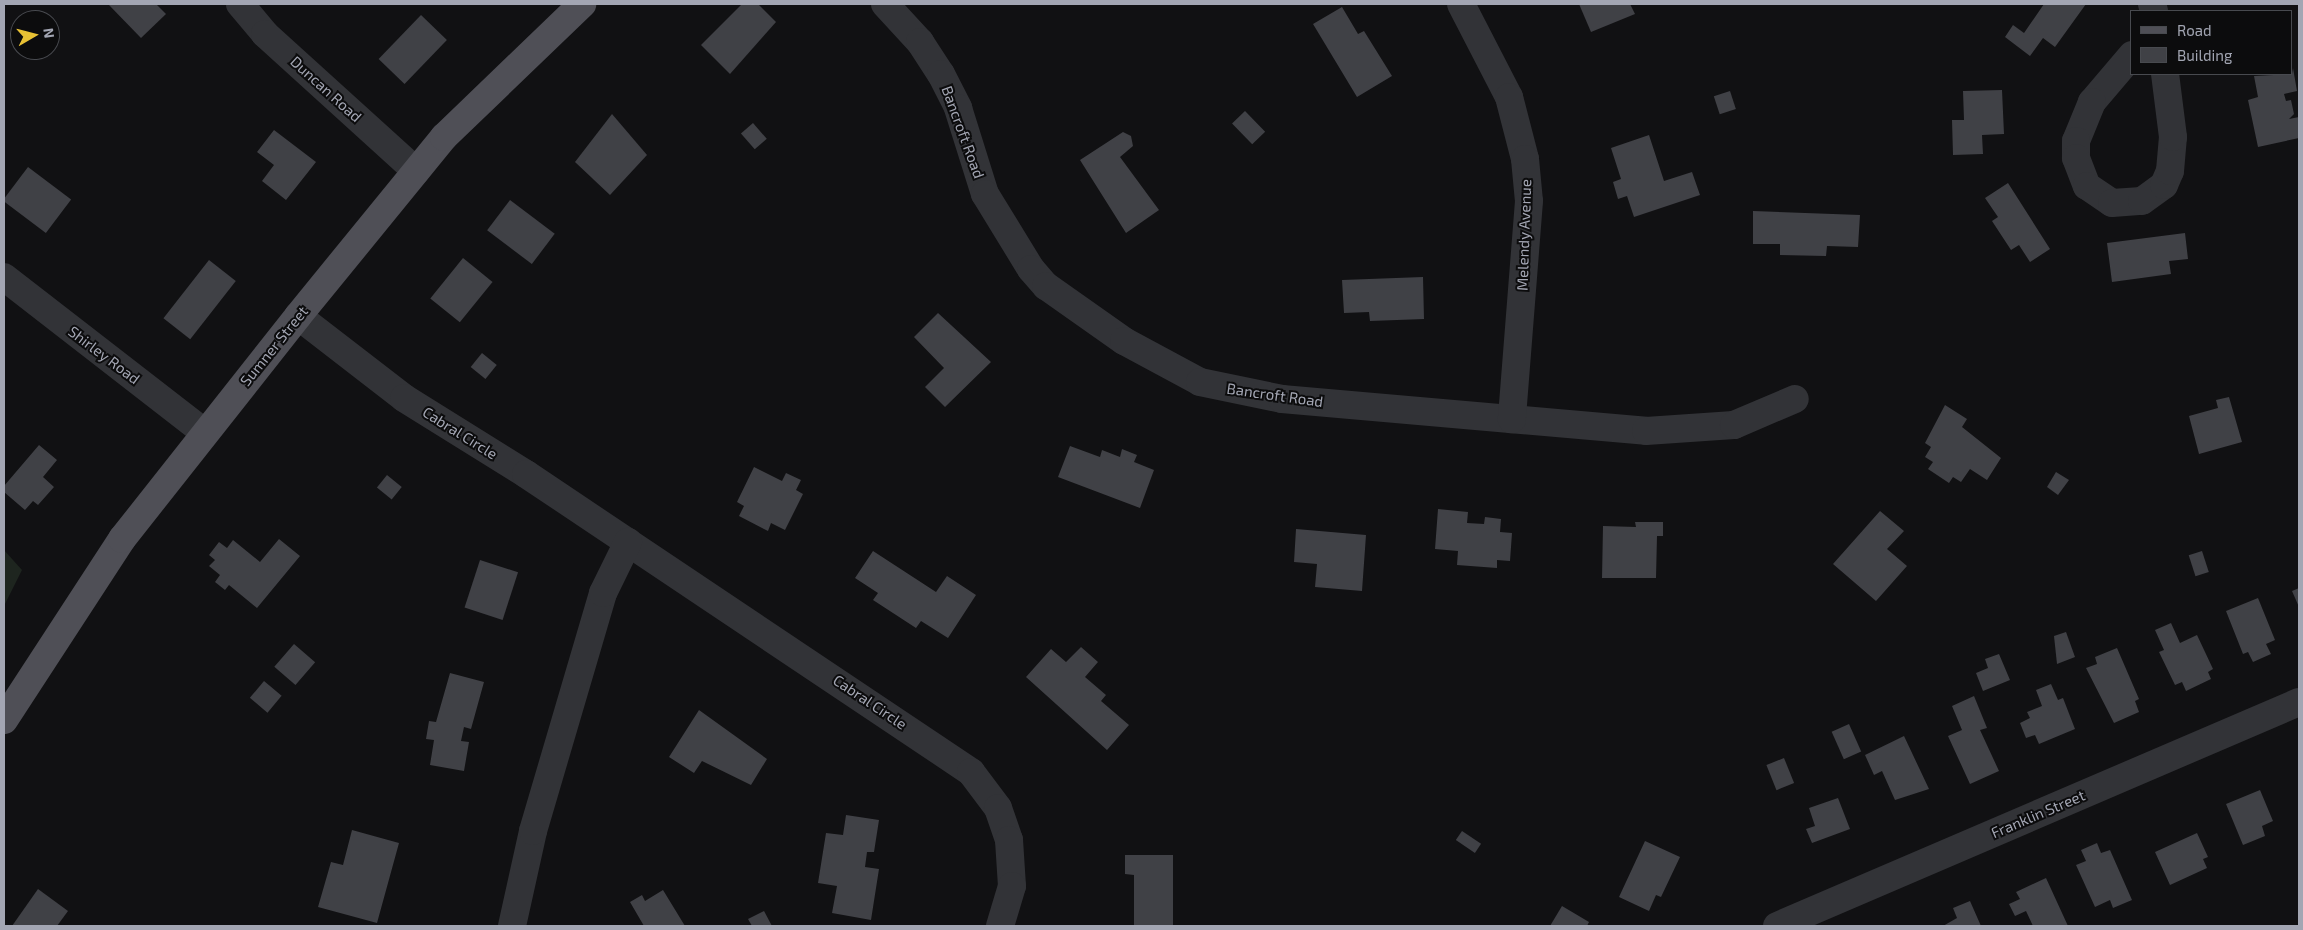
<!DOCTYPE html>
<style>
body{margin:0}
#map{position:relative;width:2303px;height:930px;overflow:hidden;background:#111113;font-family:"Exo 2",sans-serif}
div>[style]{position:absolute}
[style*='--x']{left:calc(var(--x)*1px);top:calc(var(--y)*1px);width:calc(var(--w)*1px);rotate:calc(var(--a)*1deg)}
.green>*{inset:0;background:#1e251f}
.building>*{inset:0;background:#404146;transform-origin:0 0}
.minor>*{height:28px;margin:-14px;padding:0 14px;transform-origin:14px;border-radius:14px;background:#323337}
.major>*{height:28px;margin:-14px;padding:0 14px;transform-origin:14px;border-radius:14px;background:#4f4f56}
span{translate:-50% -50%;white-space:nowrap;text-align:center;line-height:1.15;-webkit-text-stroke:4px #0c0c0d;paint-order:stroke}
.street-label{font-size:15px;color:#a3a6b3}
.frame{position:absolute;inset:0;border:5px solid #a3a6b3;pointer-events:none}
.legend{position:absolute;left:2130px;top:10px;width:162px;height:65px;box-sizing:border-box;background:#0c0c0d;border:1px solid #484a4f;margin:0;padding:6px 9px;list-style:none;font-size:15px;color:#a3a6b3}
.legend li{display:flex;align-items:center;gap:10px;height:25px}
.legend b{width:25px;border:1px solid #484a4f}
.north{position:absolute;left:10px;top:10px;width:50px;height:50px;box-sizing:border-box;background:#0c0c0d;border:1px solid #484a4f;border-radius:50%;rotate:82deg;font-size:14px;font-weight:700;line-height:20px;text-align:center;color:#a3a6b3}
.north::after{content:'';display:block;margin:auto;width:18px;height:22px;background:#e8c134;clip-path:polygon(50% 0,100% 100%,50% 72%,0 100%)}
</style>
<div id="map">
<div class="green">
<i style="clip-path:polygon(4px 550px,22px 570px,4px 606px)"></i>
</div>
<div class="building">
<i style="clip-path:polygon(108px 4px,156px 4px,166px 14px,141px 38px)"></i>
<i style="clip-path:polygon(742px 4px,758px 4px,776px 22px,730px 74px,701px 45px)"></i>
<i style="clip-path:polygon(1579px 4px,1630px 4px,1635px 14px,1591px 32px)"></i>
<i style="clip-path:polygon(2044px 4px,2086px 4px,2055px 47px,2043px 38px,2030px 56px,2005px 37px,2013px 25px,2024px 33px)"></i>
<i style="clip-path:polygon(1342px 7px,1358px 34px,1364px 31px,1392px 76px,1357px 97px,1313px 24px)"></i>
<i style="left:421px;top:15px;width:36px;height:61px;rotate:44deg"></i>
<i style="clip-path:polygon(2293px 68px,2297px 91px,2284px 94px,2286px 101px,2291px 100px,2294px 114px,2289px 119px,2299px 117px,2299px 138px,2258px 147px,2248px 100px,2258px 97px,2254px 76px,2292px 74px)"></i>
<i style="clip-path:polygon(2002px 90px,2004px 134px,1982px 135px,1983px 154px,1953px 155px,1952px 120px,1964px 120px,1963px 91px)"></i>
<i style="left:1730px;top:91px;width:19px;height:17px;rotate:72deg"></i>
<i style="left:1245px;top:111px;width:29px;height:18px;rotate:46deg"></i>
<i style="clip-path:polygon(612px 114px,647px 155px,610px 195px,575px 162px)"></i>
<i style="left:753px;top:123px;width:21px;height:16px;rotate:49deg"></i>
<i style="clip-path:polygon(274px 130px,316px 162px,286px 200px,262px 181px,274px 165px,257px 152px)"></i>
<i style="clip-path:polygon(1123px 132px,1131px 136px,1133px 146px,1120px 157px,1159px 210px,1126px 233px,1080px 160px)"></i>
<i style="clip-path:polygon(1649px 135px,1664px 181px,1692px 172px,1700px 195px,1634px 217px,1627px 196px,1618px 199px,1613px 182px,1621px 179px,1611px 148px)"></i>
<i style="left:28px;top:167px;width:54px;height:42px;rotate:37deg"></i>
<i style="clip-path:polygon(2008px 183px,2050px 249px,2030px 262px,2019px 245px,2011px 250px,1992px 221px,1998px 217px,1985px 198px)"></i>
<i style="left:510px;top:200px;width:56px;height:38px;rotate:37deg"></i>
<i style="clip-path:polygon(1753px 211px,1860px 215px,1858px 247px,1827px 246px,1826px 256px,1780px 255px,1780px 244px,1753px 244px)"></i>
<i style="clip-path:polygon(2185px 233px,2188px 259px,2169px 261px,2171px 274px,2112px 282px,2107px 243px)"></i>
<i style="left:463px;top:258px;width:38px;height:52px;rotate:39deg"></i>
<i style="left:209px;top:260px;width:34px;height:74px;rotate:38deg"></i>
<i style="clip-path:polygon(1423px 277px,1424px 319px,1370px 321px,1369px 312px,1344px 313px,1342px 280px)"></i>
<i style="clip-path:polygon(938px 313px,991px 362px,945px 407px,925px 387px,944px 368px,914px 337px)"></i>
<i style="left:482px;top:353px;width:19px;height:18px;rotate:39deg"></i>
<i style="clip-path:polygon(2229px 397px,2242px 442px,2199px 454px,2189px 416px,2218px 408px,2216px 400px)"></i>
<i style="clip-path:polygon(1945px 405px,1967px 419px,1962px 427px,2001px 458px,1987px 480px,1970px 469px,1961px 482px,1953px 477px,1949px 483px,1928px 469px,1933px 462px,1925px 457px,1931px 447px,1925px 443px)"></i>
<i style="clip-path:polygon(39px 445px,57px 460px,43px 477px,54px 487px,38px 505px,33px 501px,25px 510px,4px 492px,4px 486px)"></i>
<i style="clip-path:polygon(1070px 446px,1100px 457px,1102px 450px,1120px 457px,1122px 449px,1137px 455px,1134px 462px,1154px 470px,1140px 508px,1058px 477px)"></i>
<i style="clip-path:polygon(754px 467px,782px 481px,786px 473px,801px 480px,796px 490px,803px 494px,785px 530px,771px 523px,768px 531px,739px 516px,744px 506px,737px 502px)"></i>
<i style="clip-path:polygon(2056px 472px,2069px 480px,2058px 495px,2047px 487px)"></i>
<i style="left:387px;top:475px;width:19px;height:16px;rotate:39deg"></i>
<i style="clip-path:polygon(1438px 509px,1468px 512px,1467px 523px,1484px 524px,1485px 517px,1501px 519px,1500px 532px,1512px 533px,1510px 561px,1497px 560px,1497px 568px,1457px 565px,1458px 551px,1435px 549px)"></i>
<i style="clip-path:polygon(1880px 511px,1904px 531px,1887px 549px,1907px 566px,1876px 601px,1833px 564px)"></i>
<i style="clip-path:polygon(1635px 522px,1663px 522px,1663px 536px,1657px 536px,1656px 578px,1602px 578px,1603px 526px,1636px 527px)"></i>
<i style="clip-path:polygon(1296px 529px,1366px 535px,1362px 591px,1315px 587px,1317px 564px,1294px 562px)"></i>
<i style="clip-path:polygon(279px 539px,300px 556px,257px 608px,229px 585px,225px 590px,215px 582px,220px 575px,209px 566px,215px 560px,209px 555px,219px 542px,227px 548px,233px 540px,260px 562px)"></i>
<i style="clip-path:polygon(873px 551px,936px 592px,947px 576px,976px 595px,948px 638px,921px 621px,916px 628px,873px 600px,878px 593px,855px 578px)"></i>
<i style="left:2202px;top:551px;width:22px;height:14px;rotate:72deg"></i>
<i style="left:480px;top:560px;width:40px;height:50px;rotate:18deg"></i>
<i style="clip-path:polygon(2299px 588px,2299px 607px,2292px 591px)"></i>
<i style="clip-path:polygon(2258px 598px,2275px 640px,2266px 644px,2271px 654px,2253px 662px,2248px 652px,2243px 654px,2226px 611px)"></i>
<i style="clip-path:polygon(2171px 623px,2180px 643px,2197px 635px,2213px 669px,2208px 672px,2211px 679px,2186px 691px,2182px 682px,2175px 685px,2159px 652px,2164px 650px,2155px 630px)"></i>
<i style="clip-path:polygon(2066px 632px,2075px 657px,2057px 664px,2054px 636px)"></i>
<i style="left:294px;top:644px;width:28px;height:30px;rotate:41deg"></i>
<i style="clip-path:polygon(1081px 647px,1098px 662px,1085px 677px,1106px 695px,1101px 701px,1129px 725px,1107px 750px,1026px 677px,1051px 649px,1066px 662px)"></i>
<i style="clip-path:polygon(2117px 648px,2139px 699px,2135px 701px,2139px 712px,2114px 723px,2086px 668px,2097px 664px,2095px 657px)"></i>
<i style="clip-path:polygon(1999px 654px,2010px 680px,1983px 691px,1976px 673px,1988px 668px,1985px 659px)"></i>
<i style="clip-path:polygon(450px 673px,484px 682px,471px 729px,464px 727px,461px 741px,469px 742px,464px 771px,430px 765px,434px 740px,426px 739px,429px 721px,436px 722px)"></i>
<i style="left:264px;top:681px;width:23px;height:22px;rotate:40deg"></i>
<i style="clip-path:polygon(2051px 684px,2058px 700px,2063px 698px,2075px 729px,2039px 744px,2035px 735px,2026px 738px,2020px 723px,2030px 718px,2027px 712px,2042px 706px,2036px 690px)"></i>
<i style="clip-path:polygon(1974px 696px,1987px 728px,1980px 730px,1999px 771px,1970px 784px,1948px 736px,1962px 730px,1952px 706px)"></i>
<i style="clip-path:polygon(699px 710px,767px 759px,751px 785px,702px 761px,694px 773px,669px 757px)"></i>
<i style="left:1849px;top:724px;width:30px;height:19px;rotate:66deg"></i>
<i style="clip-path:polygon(1904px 736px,1929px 789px,1895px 800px,1882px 771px,1874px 775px,1865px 755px)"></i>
<i style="left:1784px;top:758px;width:27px;height:19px;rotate:68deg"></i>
<i style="clip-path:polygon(2260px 790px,2273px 821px,2262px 826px,2265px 836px,2243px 845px,2226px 804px)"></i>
<i style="clip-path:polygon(1838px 798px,1850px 829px,1812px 843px,1806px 829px,1815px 826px,1809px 808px)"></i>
<i style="clip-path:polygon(846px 815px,879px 820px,874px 852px,867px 852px,865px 867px,879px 869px,871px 920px,832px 913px,837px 886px,818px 883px,826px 833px,843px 835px)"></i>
<i style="clip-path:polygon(352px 830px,399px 843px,377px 923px,318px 907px,331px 862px,343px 865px)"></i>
<i style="left:1462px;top:831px;width:23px;height:11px;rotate:34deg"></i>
<i style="clip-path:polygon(2197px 833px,2208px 857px,2203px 859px,2207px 868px,2170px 885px,2155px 852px)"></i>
<i style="clip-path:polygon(1645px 841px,1680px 857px,1661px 897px,1656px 895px,1649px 911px,1619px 897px)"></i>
<i style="clip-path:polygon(2097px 843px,2101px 853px,2110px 850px,2132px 900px,2113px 908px,2110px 900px,2095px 907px,2076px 865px,2086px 861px,2081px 850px)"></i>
<i style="clip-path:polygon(1125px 855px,1173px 855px,1173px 926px,1134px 926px,1134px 875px,1125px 874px)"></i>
<i style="clip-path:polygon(2046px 878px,2068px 926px,2033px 926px,2026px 911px,2015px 916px,2009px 904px,2020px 899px,2016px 892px)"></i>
<i style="clip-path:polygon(38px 889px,68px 911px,57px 926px,12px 926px)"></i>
<i style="clip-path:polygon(663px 890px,685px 926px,644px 926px,630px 902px,642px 895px,645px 901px)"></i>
<i style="clip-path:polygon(1970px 901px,1981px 926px,1943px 926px,1957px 918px,1953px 908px)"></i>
<i style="clip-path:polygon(1562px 906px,1589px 922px,1587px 926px,1550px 926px)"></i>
<i style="clip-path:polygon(764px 911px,772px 926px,752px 926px,748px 919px)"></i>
</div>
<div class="minor">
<i style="--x:240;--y:4;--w:39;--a:50"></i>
<i style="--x:265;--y:34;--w:204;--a:42.2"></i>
<i style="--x:885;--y:4;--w:52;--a:47.4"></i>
<i style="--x:920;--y:42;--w:38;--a:57"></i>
<i style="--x:941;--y:74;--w:38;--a:63"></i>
<i style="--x:958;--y:108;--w:90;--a:72.6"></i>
<i style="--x:985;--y:194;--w:88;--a:58.5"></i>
<i style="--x:1031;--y:269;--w:23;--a:49"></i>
<i style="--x:1046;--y:286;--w:95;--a:35.2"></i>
<i style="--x:1124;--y:341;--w:86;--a:28.3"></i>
<i style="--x:1200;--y:382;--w:84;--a:11.7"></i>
<i style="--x:1282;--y:399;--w:365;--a:5"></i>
<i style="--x:1646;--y:431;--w:88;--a:-3.9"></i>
<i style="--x:1734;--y:425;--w:66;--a:-23.1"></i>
<i style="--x:1461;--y:4;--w:105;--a:62.7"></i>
<i style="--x:1509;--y:97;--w:64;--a:75.5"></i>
<i style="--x:1525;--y:159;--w:42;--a:84.6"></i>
<i style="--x:1529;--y:201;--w:219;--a:94.5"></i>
<i style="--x:2152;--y:4;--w:7;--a:74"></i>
<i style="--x:2132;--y:55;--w:62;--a:130.4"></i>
<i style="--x:2092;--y:102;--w:42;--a:112.3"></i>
<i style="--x:2076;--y:141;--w:17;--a:90"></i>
<i style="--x:2076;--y:158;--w:30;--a:69"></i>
<i style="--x:2087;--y:186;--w:30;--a:34"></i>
<i style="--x:2112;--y:203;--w:30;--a:-4"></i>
<i style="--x:2142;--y:201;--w:27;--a:-36"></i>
<i style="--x:2164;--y:185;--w:15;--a:-67"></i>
<i style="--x:2170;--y:171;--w:34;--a:-85"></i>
<i style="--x:2173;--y:137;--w:64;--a:-97.2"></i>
<i style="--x:4;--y:277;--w:254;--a:37.8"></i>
<i style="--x:298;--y:316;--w:134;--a:37.7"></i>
<i style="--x:404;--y:398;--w:144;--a:31.9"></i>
<i style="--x:526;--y:474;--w:536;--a:33.81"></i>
<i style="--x:971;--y:772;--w:45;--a:53.1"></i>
<i style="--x:998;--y:808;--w:34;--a:71"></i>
<i style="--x:1009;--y:840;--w:46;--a:86.3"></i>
<i style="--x:1012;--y:886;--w:42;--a:106.7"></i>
<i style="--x:512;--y:926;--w:97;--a:-77.5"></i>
<i style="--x:533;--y:831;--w:248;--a:-73.6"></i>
<i style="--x:603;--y:593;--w:57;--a:-63.9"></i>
<i style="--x:1777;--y:926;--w:568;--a:-23.23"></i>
</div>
<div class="major">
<i style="--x:4;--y:720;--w:216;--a:-56.9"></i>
<i style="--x:122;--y:539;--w:284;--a:-51.7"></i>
<i style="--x:298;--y:316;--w:231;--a:-50.8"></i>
<i style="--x:444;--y:137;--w:192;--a:-43.9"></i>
</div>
<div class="street-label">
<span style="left:326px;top:89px;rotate:42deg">Duncan Road</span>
<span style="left:963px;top:132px;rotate:70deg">Bancroft Road</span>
<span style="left:1524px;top:235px;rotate:-88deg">Melendy Avenue</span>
<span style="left:274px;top:346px;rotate:-51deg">Sumner Street</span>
<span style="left:104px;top:355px;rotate:37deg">Shirley Road</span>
<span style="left:1275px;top:395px;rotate:8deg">Bancroft Road</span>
<span style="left:460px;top:433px;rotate:32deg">Cabral Circle</span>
<span style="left:870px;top:702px;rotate:34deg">Cabral Circle</span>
<span style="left:2038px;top:814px;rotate:-23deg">Franklin Street</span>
</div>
<div class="frame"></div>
<ul class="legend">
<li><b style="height:6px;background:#4f4f56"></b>Road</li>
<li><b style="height:14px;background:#404146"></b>Building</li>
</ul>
<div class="north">N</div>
</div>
